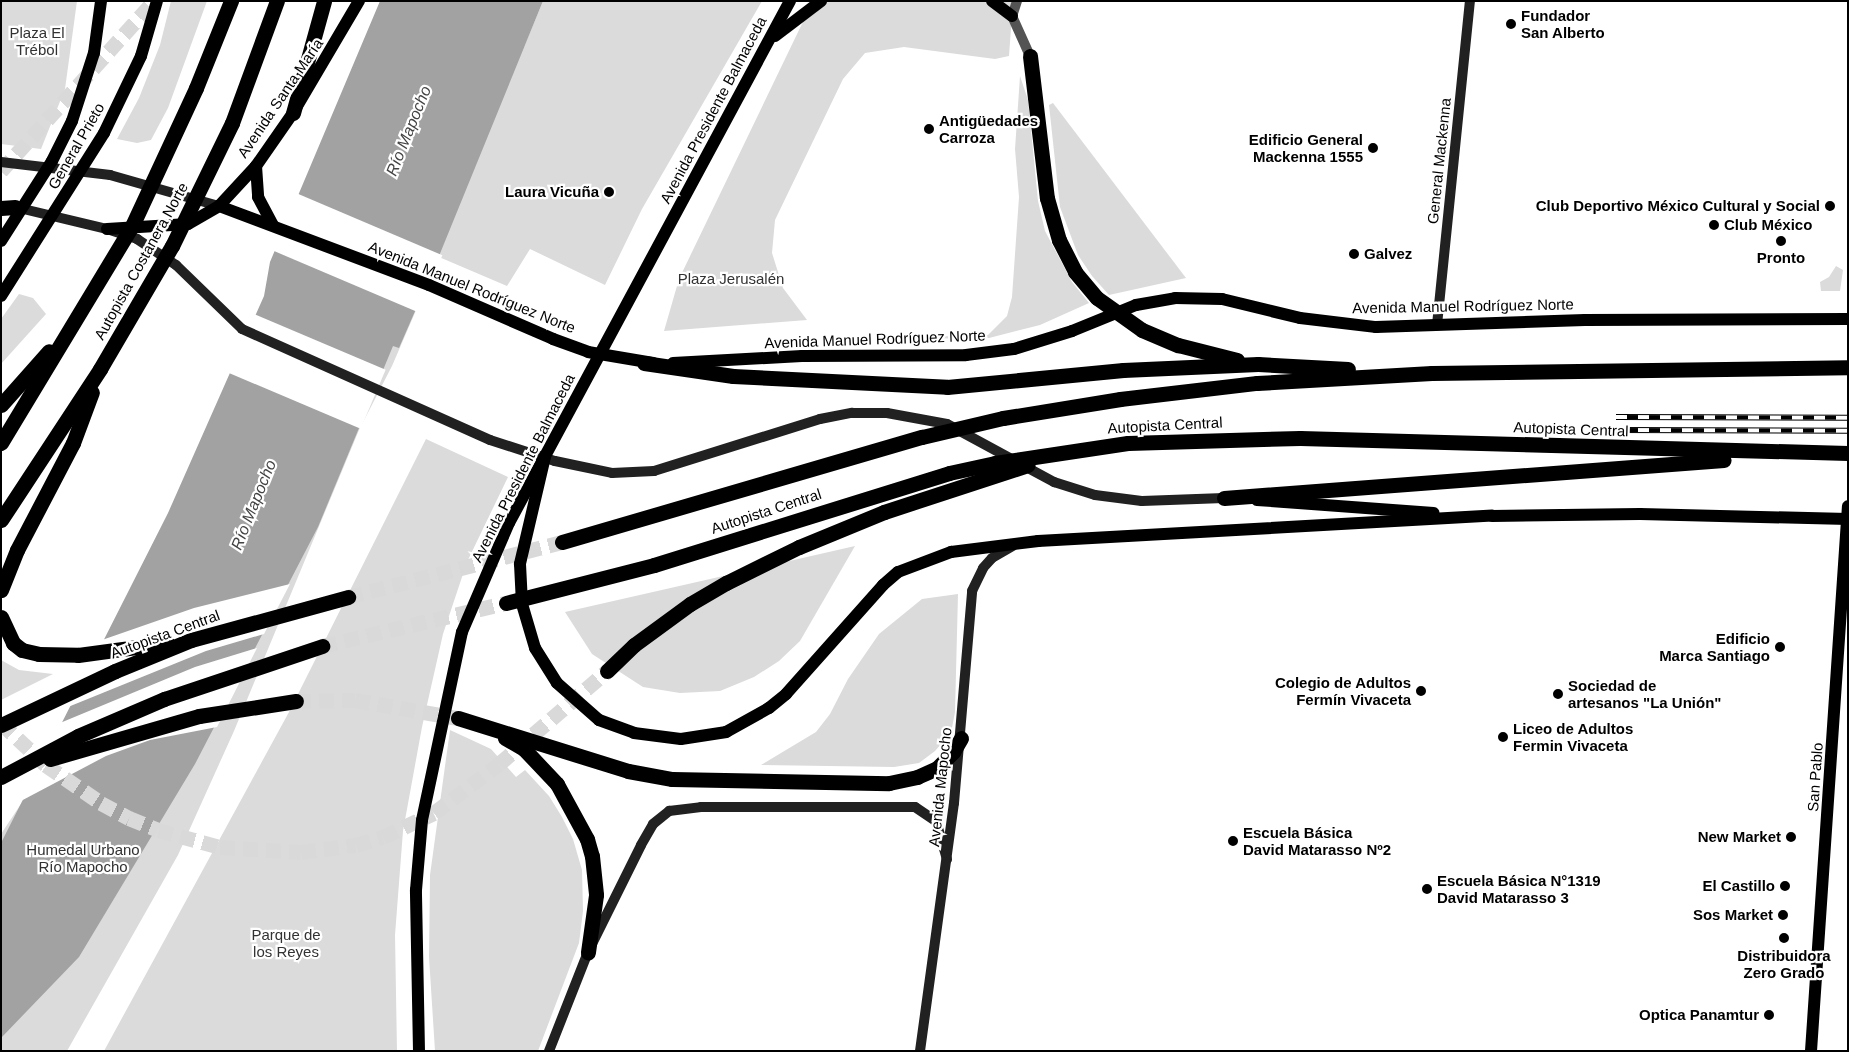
<!DOCTYPE html>
<meta charset="utf-8">
<style>
body{margin:0}
#map{position:relative;width:1849px;height:1052px;overflow:hidden;background:#fff;font-family:Helvetica,sans-serif}
div>[style]{position:absolute}
[style*='--x']{left:calc(var(--x)*1px);top:calc(var(--y)*1px);width:calc(var(--w)*1px);rotate:calc(var(--a)*1deg)}
.green>*{inset:0;background:#dbdbdb}
.water>*{inset:0;background:#a2a2a2}
.pier>*{inset:0;background:#fff;transform-origin:0 0}
.motorway-tunnel>*{height:15px;margin-top:-7.5px;transform-origin:0;background:repeating-linear-gradient(90deg,#d9d9d9 0 15px,transparent 0 23px)}
.tertiary>*{height:10px;margin:-5px;padding:0 5px;transform-origin:5px;border-radius:5px;background:#545454}
.secondary>*{height:10px;margin:-5px;padding:0 5px;transform-origin:5px;border-radius:5px;background:#212121}
.primary>*{height:12px;margin:-6px;padding:0 6px;transform-origin:6px;border-radius:6px;background:#000}
.motorway>*{height:15px;margin:-7.5px;padding:0 7.5px;transform-origin:7.5px;border-radius:7.5px;background:#000}
.rail>*{height:5.5px;margin-top:-2.75px;transform-origin:0;background:repeating-linear-gradient(90deg,#fff 0 11px,#000 0 22px);box-sizing:border-box;border-block:1px solid #000}
.dots>*{width:14px;height:14px;translate:-50% -50%;box-sizing:border-box;border:2px solid #fff;border-radius:50%}
span{translate:-50% -50%;white-space:nowrap;text-align:center;line-height:1.15;-webkit-text-stroke:4.5px #fff;paint-order:stroke}
.poi-label{font-size:15px;color:#000;font-weight:700}
.left{translate:0 -50%;text-align:left}
.right{translate:-100% -50%;text-align:right}
.park-label{font-size:15px;color:#323232}
.street-label{font-size:15px;color:#000}
.water-label{font-size:16px;color:#434343;font-style:italic}
.frame{position:absolute;inset:0;border:2px solid #000;pointer-events:none}
</style>
<div id="map">
<div class="green">
<i style="clip-path:polygon(1px 1px,77px 1px,65px 89px,41px 149px,1px 144px)"></i>
<i style="clip-path:polygon(171px 1px,207px 1px,168px 108px,151px 140px,137px 143px,117px 139px,139px 98px,160px 45px)"></i>
<i style="clip-path:polygon(543px 1px,762px 1px,642px 209px,605px 285px,530px 249px,507px 286px,439px 257px,392px 366px,359px 430px,234px 731px,178px 855px,67px 1051px,1px 1051px,1px 834px,524px 47px)"></i>
<i style="clip-path:polygon(813px 1px,1013px 1px,1009px 56px,995px 59px,904px 47px,865px 53px,843px 79px,775px 220px,772px 253px,783px 288px,807px 320px,664px 331px,679px 279px)"></i>
<i style="clip-path:polygon(1020px 76px,1028px 100px,1038px 201px,1045px 231px,1072px 282px,1089px 303px,1040px 325px,989px 338px,891px 339px,891px 335px,978px 337px,988px 335px,1007px 316px,1012px 297px,1019px 197px,1015px 149px)"></i>
<i style="clip-path:polygon(1053px 103px,1186px 278px,1109px 295px,1092px 276px,1078px 255px,1060px 207px,1049px 105px)"></i>
<i style="clip-path:polygon(1836px 266px,1843px 270px,1840px 291px,1821px 291px,1820px 282px,1829px 277px)"></i>
<i style="clip-path:polygon(19px 294px,33px 298px,46px 314px,1px 364px,1px 319px)"></i>
<i style="clip-path:polygon(426px 439px,508px 477px,467px 562px,443px 634px,422px 727px,403px 831px,395px 935px,397px 1051px,104px 1051px,289px 712px)"></i>
<i style="clip-path:polygon(855px 546px,800px 641px,779px 661px,754px 677px,720px 691px,680px 693px,643px 687px,592px 654px,565px 612px)"></i>
<i style="clip-path:polygon(958px 594px,955px 712px,951px 733px,935px 751px,919px 763px,894px 767px,761px 765px,816px 732px,830px 714px,848px 679px,879px 634px,922px 599px)"></i>
<i style="clip-path:polygon(1px 660px,19px 670px,53px 674px,1px 700px)"></i>
<i style="clip-path:polygon(450px 730px,491px 749px,516px 777px,525px 770px,549px 796px,562px 817px,573px 839px,582px 870px,583px 911px,579px 943px,538px 1051px,435px 1051px,429px 957px,430px 875px)"></i>
</div>
<div class="water">
<i style="clip-path:polygon(380px 1px,543px 1px,439px 256px,399px 348px,393px 346px,318px 527px,195px 764px,79px 957px,1px 1038px,1px 843px,168px 513px,264px 296px,270px 262px)"></i>
</div>
<div class="pier">
<i style="left:296px;top:193px;width:159px;height:62px;rotate:23deg"></i>
<i style="left:254px;top:314px;width:143px;height:64px;rotate:23deg"></i>
<i style="clip-path:polygon(290px 584px,264px 634px,206px 651px,68px 707px,102px 640px,194px 608px)"></i>
<i style="clip-path:polygon(257px 648px,217px 727px,150px 740px,106px 756px,19px 802px,60px 723px,195px 667px)"></i>
</div>
<div class="motorway-tunnel">
<i style="--x:1;--y:171;--w:229;--a:-48"></i>
<i style="--x:348;--y:597;--w:221;--a:-14.4"></i>
<i style="--x:322;--y:646;--w:189;--a:-13.2"></i>
<i style="--x:296;--y:701;--w:59;--a:-1"></i>
<i style="--x:355;--y:700;--w:105;--a:9.9"></i>
<i style="--x:1;--y:723;--w:62;--a:43"></i>
<i style="--x:46;--y:765;--w:67;--a:34.6"></i>
<i style="--x:101;--y:803;--w:32;--a:28"></i>
<i style="--x:129;--y:818;--w:31;--a:22"></i>
<i style="--x:158;--y:830;--w:64;--a:15.3"></i>
<i style="--x:220;--y:847;--w:81;--a:3.5"></i>
<i style="--x:301;--y:852;--w:55;--a:-7.3"></i>
<i style="--x:356;--y:845;--w:28;--a:-17"></i>
<i style="--x:383;--y:837;--w:56;--a:-25.2"></i>
<i style="--x:434;--y:813;--w:81;--a:-37"></i>
<i style="--x:499;--y:764;--w:143;--a:-40.7"></i>
</div>
<div class="tertiary">
<i style="--x:1017;--y:1;--w:16;--a:108"></i>
<i style="--x:1012;--y:16;--w:44;--a:65.8"></i>
</div>
<div class="secondary">
<i style="--x:1;--y:162;--w:110;--a:6.8"></i>
<i style="--x:110;--y:175;--w:113;--a:15.9"></i>
<i style="--x:15;--y:207;--w:95;--a:13.4"></i>
<i style="--x:107;--y:229;--w:32;--a:18"></i>
<i style="--x:137;--y:239;--w:47;--a:33.7"></i>
<i style="--x:176;--y:265;--w:92;--a:44.1"></i>
<i style="--x:242;--y:329;--w:272;--a:24.1"></i>
<i style="--x:490;--y:440;--w:68;--a:17.9"></i>
<i style="--x:555;--y:461;--w:58;--a:11.9"></i>
<i style="--x:612;--y:473;--w:42;--a:-2.7"></i>
<i style="--x:654;--y:471;--w:174;--a:-17.4"></i>
<i style="--x:820;--y:419;--w:33;--a:-11"></i>
<i style="--x:852;--y:413;--w:35;--a:0"></i>
<i style="--x:887;--y:413;--w:61;--a:10.4"></i>
<i style="--x:947;--y:424;--w:122;--a:28.5"></i>
<i style="--x:1054;--y:482;--w:43;--a:17.6"></i>
<i style="--x:1095;--y:495;--w:47;--a:7.3"></i>
<i style="--x:1142;--y:501;--w:82;--a:-2.1"></i>
<i style="--x:1437;--y:325;--w:326;--a:-84.2"></i>
<i style="--x:549;--y:1051;--w:106;--a:-68.5"></i>
<i style="--x:588;--y:952;--w:119;--a:-63.6"></i>
<i style="--x:641;--y:845;--w:24;--a:-60"></i>
<i style="--x:653;--y:824;--w:21;--a:-39"></i>
<i style="--x:669;--y:811;--w:32;--a:-7"></i>
<i style="--x:701;--y:807;--w:214;--a:0"></i>
<i style="--x:915;--y:807;--w:25;--a:34"></i>
<i style="--x:936;--y:821;--w:40;--a:74"></i>
<i style="--x:920;--y:1051;--w:250;--a:-82.2"></i>
<i style="--x:954;--y:803;--w:213;--a:-85.1"></i>
<i style="--x:972;--y:591;--w:25;--a:-64"></i>
<i style="--x:983;--y:568;--w:13;--a:-48"></i>
<i style="--x:992;--y:558;--w:24;--a:-30"></i>
</div>
<div class="primary">
<i style="--x:992;--y:1;--w:25;--a:37"></i>
<i style="--x:775;--y:36;--w:58;--a:-37.3"></i>
<i style="--x:256;--y:166;--w:31;--a:86"></i>
<i style="--x:258;--y:197;--w:32;--a:62"></i>
<i style="--x:219;--y:206;--w:224;--a:20.6"></i>
<i style="--x:429;--y:285;--w:135;--a:23.5"></i>
<i style="--x:553;--y:339;--w:37;--a:20"></i>
<i style="--x:588;--y:352;--w:66;--a:9.6"></i>
<i style="--x:107;--y:229;--w:81;--a:-3.5"></i>
<i style="--x:188;--y:224;--w:36;--a:-30"></i>
<i style="--x:219;--y:206;--w:54;--a:-47.2"></i>
<i style="--x:256;--y:166;--w:65;--a:-55.1"></i>
<i style="--x:293;--y:113;--w:130;--a:-59.5"></i>
<i style="--x:1;--y:241;--w:95;--a:-57.5"></i>
<i style="--x:52;--y:161;--w:45;--a:-63.4"></i>
<i style="--x:72;--y:121;--w:71;--a:-72.1"></i>
<i style="--x:94;--y:53;--w:52;--a:-82.3"></i>
<i style="--x:1;--y:296;--w:193;--a:-57.7"></i>
<i style="--x:104;--y:133;--w:85;--a:-64.3"></i>
<i style="--x:141;--y:56;--w:57;--a:-73.8"></i>
<i style="--x:673;--y:363;--w:129;--a:-3.1"></i>
<i style="--x:802;--y:356;--w:164;--a:-0.3"></i>
<i style="--x:966;--y:355;--w:48;--a:-7.1"></i>
<i style="--x:1014;--y:349;--w:61;--a:-17.2"></i>
<i style="--x:1072;--y:331;--w:69;--a:-22.1"></i>
<i style="--x:1136;--y:305;--w:40;--a:-10"></i>
<i style="--x:1175;--y:298;--w:47;--a:1.2"></i>
<i style="--x:1222;--y:299;--w:80;--a:13.7"></i>
<i style="--x:1300;--y:318;--w:77;--a:6.8"></i>
<i style="--x:1376;--y:327;--w:209;--a:-1.9"></i>
<i style="--x:1585;--y:320;--w:263;--a:-0.2"></i>
<i style="--x:545;--y:457;--w:110;--a:103.2"></i>
<i style="--x:520;--y:564;--w:40;--a:87.1"></i>
<i style="--x:522;--y:604;--w:46;--a:73.5"></i>
<i style="--x:535;--y:648;--w:41;--a:57.8"></i>
<i style="--x:557;--y:683;--w:56;--a:41.4"></i>
<i style="--x:599;--y:720;--w:37;--a:20"></i>
<i style="--x:634;--y:733;--w:47;--a:7.3"></i>
<i style="--x:681;--y:739;--w:46;--a:-8.8"></i>
<i style="--x:726;--y:732;--w:49;--a:-29.2"></i>
<i style="--x:769;--y:708;--w:22;--a:-39"></i>
<i style="--x:786;--y:694;--w:146;--a:-48.3"></i>
<i style="--x:883;--y:585;--w:20;--a:-41"></i>
<i style="--x:898;--y:572;--w:57;--a:-20.7"></i>
<i style="--x:951;--y:552;--w:88;--a:-7.2"></i>
<i style="--x:1038;--y:541;--w:455;--a:-3.2"></i>
<i style="--x:1492;--y:516;--w:148;--a:-0.8"></i>
<i style="--x:1640;--y:514;--w:208;--a:1.4"></i>
<i style="--x:1257;--y:500;--w:177;--a:4.2"></i>
<i style="--x:419;--y:1051;--w:161;--a:-91.1"></i>
<i style="--x:416;--y:890;--w:70;--a:-85.1"></i>
<i style="--x:422;--y:820;--w:192;--a:-78"></i>
<i style="--x:462;--y:632;--w:119;--a:-66.7"></i>
<i style="--x:509;--y:523;--w:593;--a:-61.71"></i>
<i style="--x:1811;--y:1051;--w:546;--a:-86.12"></i>
</div>
<div class="motorway">
<i style="--x:1030;--y:56;--w:143;--a:83.2"></i>
<i style="--x:1047;--y:198;--w:44;--a:74.1"></i>
<i style="--x:1059;--y:240;--w:36;--a:63"></i>
<i style="--x:1075;--y:272;--w:34;--a:50"></i>
<i style="--x:1097;--y:298;--w:55;--a:35.4"></i>
<i style="--x:1142;--y:330;--w:39;--a:23"></i>
<i style="--x:1178;--y:345;--w:61;--a:14.3"></i>
<i style="--x:293;--y:113;--w:116;--a:-74.5"></i>
<i style="--x:1;--y:208;--w:14;--a:-4"></i>
<i style="--x:644;--y:363;--w:90;--a:8.3"></i>
<i style="--x:733;--y:376;--w:214;--a:2.9"></i>
<i style="--x:947;--y:387;--w:177;--a:-5.5"></i>
<i style="--x:1123;--y:370;--w:135;--a:-2.5"></i>
<i style="--x:1258;--y:364;--w:90;--a:3.2"></i>
<i style="--x:1;--y:405;--w:72;--a:-48.4"></i>
<i style="--x:1;--y:443;--w:253;--a:-58.9"></i>
<i style="--x:132;--y:226;--w:152;--a:-65.1"></i>
<i style="--x:196;--y:88;--w:94;--a:-68.1"></i>
<i style="--x:1224;--y:498;--w:501;--a:-4.35"></i>
<i style="--x:1;--y:520;--w:181;--a:-56.7"></i>
<i style="--x:100;--y:369;--w:143;--a:-59.7"></i>
<i style="--x:172;--y:246;--w:137;--a:-64"></i>
<i style="--x:232;--y:123;--w:130;--a:-69.8"></i>
<i style="--x:562;--y:542;--w:375;--a:-16.3"></i>
<i style="--x:922;--y:437;--w:83;--a:-13.2"></i>
<i style="--x:1003;--y:418;--w:119;--a:-9.2"></i>
<i style="--x:1120;--y:399;--w:138;--a:-6.7"></i>
<i style="--x:1257;--y:383;--w:175;--a:-3.3"></i>
<i style="--x:1432;--y:373;--w:416;--a:-0.8"></i>
<i style="--x:1;--y:590;--w:43;--a:-68.2"></i>
<i style="--x:17;--y:550;--w:121;--a:-62.4"></i>
<i style="--x:73;--y:443;--w:54;--a:-69.6"></i>
<i style="--x:506;--y:603;--w:153;--a:-14.4"></i>
<i style="--x:654;--y:565;--w:309;--a:-17.3"></i>
<i style="--x:949;--y:473;--w:47;--a:-12.3"></i>
<i style="--x:995;--y:463;--w:134;--a:-8.6"></i>
<i style="--x:1128;--y:443;--w:172;--a:-1.7"></i>
<i style="--x:1300;--y:438;--w:548;--a:1.57"></i>
<i style="--x:1;--y:617;--w:29;--a:65"></i>
<i style="--x:13;--y:643;--w:11;--a:38"></i>
<i style="--x:22;--y:650;--w:17;--a:13"></i>
<i style="--x:39;--y:654;--w:39;--a:1"></i>
<i style="--x:78;--y:655;--w:90;--a:-7.7"></i>
<i style="--x:607;--y:671;--w:37;--a:-44"></i>
<i style="--x:634;--y:645;--w:69;--a:-36.2"></i>
<i style="--x:690;--y:604;--w:42;--a:-30.3"></i>
<i style="--x:726;--y:583;--w:81;--a:-26.3"></i>
<i style="--x:799;--y:547;--w:92;--a:-22.4"></i>
<i style="--x:884;--y:512;--w:151;--a:-18.1"></i>
<i style="--x:458;--y:718;--w:178;--a:17.3"></i>
<i style="--x:628;--y:771;--w:45;--a:10.3"></i>
<i style="--x:672;--y:779;--w:217;--a:1.1"></i>
<i style="--x:889;--y:783;--w:29;--a:-12"></i>
<i style="--x:917;--y:777;--w:22;--a:-24"></i>
<i style="--x:937;--y:768;--w:23;--a:-45"></i>
<i style="--x:953;--y:752;--w:16;--a:-60"></i>
<i style="--x:1;--y:725;--w:126;--a:-25.3"></i>
<i style="--x:115;--y:671;--w:82;--a:-22.2"></i>
<i style="--x:191;--y:640;--w:163;--a:-15.3"></i>
<i style="--x:505;--y:738;--w:22;--a:30"></i>
<i style="--x:524;--y:749;--w:48;--a:46.7"></i>
<i style="--x:557;--y:784;--w:63;--a:61.4"></i>
<i style="--x:587;--y:839;--w:18;--a:74"></i>
<i style="--x:592;--y:856;--w:39;--a:84"></i>
<i style="--x:596;--y:895;--w:58;--a:98"></i>
<i style="--x:50;--y:759;--w:155;--a:-16.1"></i>
<i style="--x:199;--y:716;--w:98;--a:-8.8"></i>
<i style="--x:1;--y:777;--w:87;--a:-28"></i>
<i style="--x:78;--y:736;--w:94;--a:-23.3"></i>
<i style="--x:164;--y:699;--w:167;--a:-18.5"></i>
</div>
<div class="rail">
<i style="--x:1616;--y:417;--w:232;--a:0.2"></i>
<i style="--x:1616;--y:430;--w:232;--a:0.2"></i>
</div>
<div class="dots">
<i style="left:1511px;top:24px;background:#000"></i>
<i style="left:929px;top:129px;background:#000"></i>
<i style="left:1373px;top:148px;background:#000"></i>
<i style="left:609px;top:192px;background:#000"></i>
<i style="left:1830px;top:206px;background:#000"></i>
<i style="left:1714px;top:225px;background:#000"></i>
<i style="left:1781px;top:241px;background:#000"></i>
<i style="left:1354px;top:254px;background:#000"></i>
<i style="left:1780px;top:647px;background:#000"></i>
<i style="left:1421px;top:691px;background:#000"></i>
<i style="left:1558px;top:694px;background:#000"></i>
<i style="left:1503px;top:737px;background:#000"></i>
<i style="left:1791px;top:837px;background:#000"></i>
<i style="left:1233px;top:841px;background:#000"></i>
<i style="left:1785px;top:886px;background:#000"></i>
<i style="left:1427px;top:889px;background:#000"></i>
<i style="left:1783px;top:915px;background:#000"></i>
<i style="left:1784px;top:938px;background:#000"></i>
<i style="left:1769px;top:1015px;background:#000"></i>
</div>
<div class="poi-label">
<span class="left" style="left:1521px;top:24px">Fundador<br>San Alberto</span>
<span class="left" style="left:939px;top:129px">Antigüedades<br>Carroza</span>
<span class="right" style="left:1363px;top:148px">Edificio General<br>Mackenna 1555</span>
<span class="right" style="left:599px;top:192px">Laura Vicuña</span>
<span class="right" style="left:1820px;top:206px">Club Deportivo México Cultural y Social</span>
<span class="left" style="left:1724px;top:225px">Club México</span>
<span class="left" style="left:1364px;top:254px">Galvez</span>
<span style="left:1781px;top:258px">Pronto</span>
<span class="right" style="left:1770px;top:647px">Edificio<br>Marca Santiago</span>
<span class="right" style="left:1411px;top:691px">Colegio de Adultos<br>Fermín Vivaceta</span>
<span class="left" style="left:1568px;top:694px">Sociedad de<br>artesanos "La Unión"</span>
<span class="left" style="left:1513px;top:737px">Liceo de Adultos<br>Fermin Vivaceta</span>
<span class="left" style="left:1243px;top:841px">Escuela Básica<br>David Matarasso Nº2</span>
<span class="right" style="left:1781px;top:837px">New Market</span>
<span class="left" style="left:1437px;top:889px">Escuela Básica N°1319<br>David Matarasso 3</span>
<span class="right" style="left:1775px;top:886px">El Castillo</span>
<span class="right" style="left:1773px;top:915px">Sos Market</span>
<span style="left:1784px;top:964px">Distribuidora<br>Zero Grado</span>
<span class="right" style="left:1759px;top:1015px">Optica Panamtur</span>
</div>
<div class="park-label">
<span style="left:37px;top:41px">Plaza El<br>Trébol</span>
<span style="left:731px;top:279px">Plaza Jerusalén</span>
<span style="left:83px;top:858px">Humedal Urbano<br>Río Mapocho</span>
<span style="left:286px;top:943px">Parque de<br>los Reyes</span>
</div>
<div class="street-label">
<span style="left:280px;top:98px;rotate:-56deg">Avenida Santa María</span>
<span style="left:713px;top:110px;rotate:-62deg">Avenida Presidente Balmaceda</span>
<span style="left:76px;top:146px;rotate:-60deg">General Prieto</span>
<span style="left:1439px;top:161px;rotate:-84deg">General Mackenna</span>
<span style="left:141px;top:261px;rotate:-61deg">Autopista Costanera Norte</span>
<span style="left:472px;top:287px;rotate:22deg">Avenida Manuel Rodríguez Norte</span>
<span style="left:1463px;top:306px;rotate:-1deg">Avenida Manuel Rodríguez Norte</span>
<span style="left:875px;top:339px;rotate:-2deg">Avenida Manuel Rodríguez Norte</span>
<span style="left:1165px;top:425px;rotate:-3deg">Autopista Central</span>
<span style="left:1571px;top:429px;rotate:2deg">Autopista Central</span>
<span style="left:523px;top:468px;rotate:-63deg">Avenida Presidente Balmaceda</span>
<span style="left:766px;top:511px;rotate:-18deg">Autopista Central</span>
<span style="left:165px;top:634px;rotate:-20deg">Autopista Central</span>
<span style="left:1815px;top:777px;rotate:-86deg">San Pablo</span>
<span style="left:940px;top:787px;rotate:-84deg">Avenida Mapocho</span>
</div>
<div class="water-label">
<span style="left:409px;top:131px;rotate:-68deg">Río Mapocho</span>
<span style="left:254px;top:505px;rotate:-68deg">Río Mapocho</span>
</div>
<div class="frame"></div>
</div>
